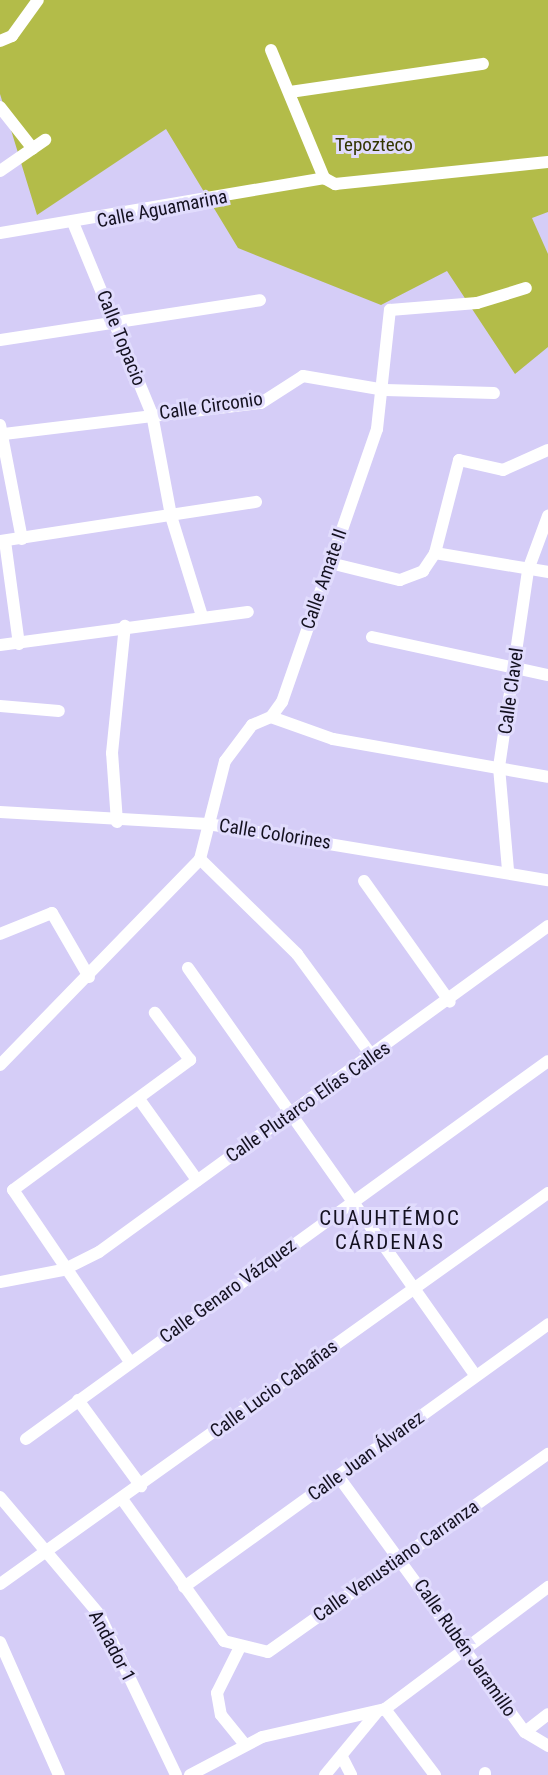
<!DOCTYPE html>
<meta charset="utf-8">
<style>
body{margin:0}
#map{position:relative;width:548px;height:1775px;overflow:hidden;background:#d5cdf7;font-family:"Roboto Condensed",sans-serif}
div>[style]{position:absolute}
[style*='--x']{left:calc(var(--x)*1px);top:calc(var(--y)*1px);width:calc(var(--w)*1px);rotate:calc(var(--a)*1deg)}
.green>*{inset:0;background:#b3bc49}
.street>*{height:12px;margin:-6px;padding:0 6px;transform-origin:6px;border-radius:6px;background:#fff}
span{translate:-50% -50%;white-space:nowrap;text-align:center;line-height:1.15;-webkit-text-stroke:6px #e1dcfd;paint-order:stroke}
.park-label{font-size:19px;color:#323500}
.street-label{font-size:19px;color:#141120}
.neighbourhood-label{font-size:21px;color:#141120;letter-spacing:2px}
</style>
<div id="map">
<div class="green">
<i style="clip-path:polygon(0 0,548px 0,548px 212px,532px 218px,548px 254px,548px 347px,515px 374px,447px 271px,381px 305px,238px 248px,166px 129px,37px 215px,0 94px)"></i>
</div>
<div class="street">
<i style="--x:0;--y:41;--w:13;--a:-23"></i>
<i style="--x:12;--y:36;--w:44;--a:-54.2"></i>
<i style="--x:271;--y:50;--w:139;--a:67.5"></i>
<i style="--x:324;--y:178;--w:13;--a:29"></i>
<i style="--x:335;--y:184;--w:214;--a:-5.9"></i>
<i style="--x:290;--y:92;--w:195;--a:-8.3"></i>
<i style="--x:0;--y:107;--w:53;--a:51.8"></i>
<i style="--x:0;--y:171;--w:55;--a:-34.6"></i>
<i style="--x:74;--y:225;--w:204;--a:67.6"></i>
<i style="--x:152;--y:414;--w:104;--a:79.4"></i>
<i style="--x:171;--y:516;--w:105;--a:72.8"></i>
<i style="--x:0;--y:233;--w:329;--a:-9.6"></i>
<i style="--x:0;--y:340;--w:263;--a:-8.7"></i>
<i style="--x:0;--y:425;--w:116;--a:79.1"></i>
<i style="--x:4;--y:434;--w:259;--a:-6.9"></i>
<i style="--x:261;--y:403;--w:50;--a:-32.7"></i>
<i style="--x:303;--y:376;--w:83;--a:9.7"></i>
<i style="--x:385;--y:390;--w:109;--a:1.6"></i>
<i style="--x:0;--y:541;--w:259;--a:-8.7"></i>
<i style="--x:5;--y:541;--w:104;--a:82.3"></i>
<i style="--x:435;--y:553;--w:115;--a:9.5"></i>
<i style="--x:330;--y:563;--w:72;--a:13.7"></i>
<i style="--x:400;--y:580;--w:25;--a:-21"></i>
<i style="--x:423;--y:571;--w:22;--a:-56"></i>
<i style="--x:435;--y:553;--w:96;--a:-75.5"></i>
<i style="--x:459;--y:460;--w:45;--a:12.8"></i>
<i style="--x:503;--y:470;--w:49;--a:-24"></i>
<i style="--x:372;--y:637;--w:180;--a:12.2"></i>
<i style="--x:0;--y:645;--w:250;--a:-7.6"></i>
<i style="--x:0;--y:706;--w:59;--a:4.8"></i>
<i style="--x:271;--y:717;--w:66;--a:19.5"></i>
<i style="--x:333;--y:739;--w:218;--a:10"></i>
<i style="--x:0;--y:812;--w:208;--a:3.3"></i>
<i style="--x:208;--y:824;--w:345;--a:9.4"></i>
<i style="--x:117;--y:822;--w:69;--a:-94.1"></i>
<i style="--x:112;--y:753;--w:128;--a:-84.2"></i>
<i style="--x:200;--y:859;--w:136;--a:44.4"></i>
<i style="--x:297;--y:954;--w:127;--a:53.7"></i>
<i style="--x:508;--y:870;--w:103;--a:-95"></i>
<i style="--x:499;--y:767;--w:199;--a:-81.6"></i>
<i style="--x:528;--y:570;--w:58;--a:-69.7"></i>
<i style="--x:364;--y:881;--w:148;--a:54.6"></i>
<i style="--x:0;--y:934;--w:56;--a:-22"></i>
<i style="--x:52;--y:913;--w:74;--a:60"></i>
<i style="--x:188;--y:968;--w:499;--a:54.8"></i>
<i style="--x:0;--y:1065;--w:287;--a:-45.8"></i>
<i style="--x:200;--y:859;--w:101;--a:-75.7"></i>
<i style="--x:225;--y:761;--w:45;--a:-53.1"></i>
<i style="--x:252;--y:725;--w:21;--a:-23"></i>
<i style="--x:271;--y:717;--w:19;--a:-54"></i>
<i style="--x:282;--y:702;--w:289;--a:-70.8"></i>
<i style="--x:377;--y:429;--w:120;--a:-83.8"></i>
<i style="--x:390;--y:310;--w:87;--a:-4.6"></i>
<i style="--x:477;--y:303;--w:51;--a:-17"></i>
<i style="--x:139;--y:1099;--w:100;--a:54.4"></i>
<i style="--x:0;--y:1282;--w:64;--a:-10.8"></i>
<i style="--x:63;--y:1270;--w:40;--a:-26.6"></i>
<i style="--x:99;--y:1252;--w:555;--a:-35.98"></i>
<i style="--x:130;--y:1362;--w:208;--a:-124.2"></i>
<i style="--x:13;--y:1190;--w:220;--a:-36.3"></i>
<i style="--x:190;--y:1060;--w:59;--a:-126.7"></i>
<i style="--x:78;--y:1400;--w:107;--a:53.8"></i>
<i style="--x:26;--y:1439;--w:644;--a:-35.91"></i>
<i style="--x:338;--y:1476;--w:317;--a:53.9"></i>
<i style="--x:525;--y:1732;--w:27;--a:31"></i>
<i style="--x:0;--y:1497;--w:153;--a:49.8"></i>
<i style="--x:99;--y:1614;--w:178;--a:64.4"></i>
<i style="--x:122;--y:1499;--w:175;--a:54.3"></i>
<i style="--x:224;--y:1641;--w:45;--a:14"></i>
<i style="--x:268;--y:1652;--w:343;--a:-35.3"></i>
<i style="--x:0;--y:1584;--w:673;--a:-35.51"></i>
<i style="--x:184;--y:1587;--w:449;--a:-35.8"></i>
<i style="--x:0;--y:1642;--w:145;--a:66.1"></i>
<i style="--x:239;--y:1649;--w:49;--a:116.6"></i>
<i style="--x:217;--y:1693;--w:22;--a:80"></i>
<i style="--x:221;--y:1715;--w:38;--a:51"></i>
<i style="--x:385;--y:1709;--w:83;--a:52.9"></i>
<i style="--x:525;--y:1732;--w:29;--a:-38"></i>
<i style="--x:342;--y:1757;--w:20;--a:63"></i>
<i style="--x:485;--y:1773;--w:2;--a:90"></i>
<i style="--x:190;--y:1775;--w:81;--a:-27.8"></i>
<i style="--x:262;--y:1737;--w:126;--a:-12.8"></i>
<i style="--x:385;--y:1709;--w:204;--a:-36.8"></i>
<i style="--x:325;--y:1775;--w:83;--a:-50.4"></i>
</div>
<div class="park-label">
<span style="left:374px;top:145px">Tepozteco</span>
</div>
<div class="street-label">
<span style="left:162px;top:209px;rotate:-11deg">Calle Aguamarina</span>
<span style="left:121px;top:338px;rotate:68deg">Calle Topacio</span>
<span style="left:211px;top:406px;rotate:-8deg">Calle Circonio</span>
<span style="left:324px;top:579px;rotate:-71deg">Calle Amate II</span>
<span style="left:511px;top:691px;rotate:-82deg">Calle Clavel</span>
<span style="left:275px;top:834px;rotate:9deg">Calle Colorines</span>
<span style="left:308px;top:1102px;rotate:-35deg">Calle Plutarco Elías Calles</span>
<span style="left:228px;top:1291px;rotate:-36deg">Calle Genaro Vázquez</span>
<span style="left:274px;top:1389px;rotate:-36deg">Calle Lucio Cabañas</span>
<span style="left:366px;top:1456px;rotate:-36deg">Calle Juan Álvarez</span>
<span style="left:396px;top:1561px;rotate:-35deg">Calle Venustiano Carranza</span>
<span style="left:112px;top:1646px;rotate:62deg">Andador 1</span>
<span style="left:465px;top:1648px;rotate:55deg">Calle Rubén Jaramillo</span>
</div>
<div class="neighbourhood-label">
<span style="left:390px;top:1230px">CUAUHTÉMOC<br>CÁRDENAS</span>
</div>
</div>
